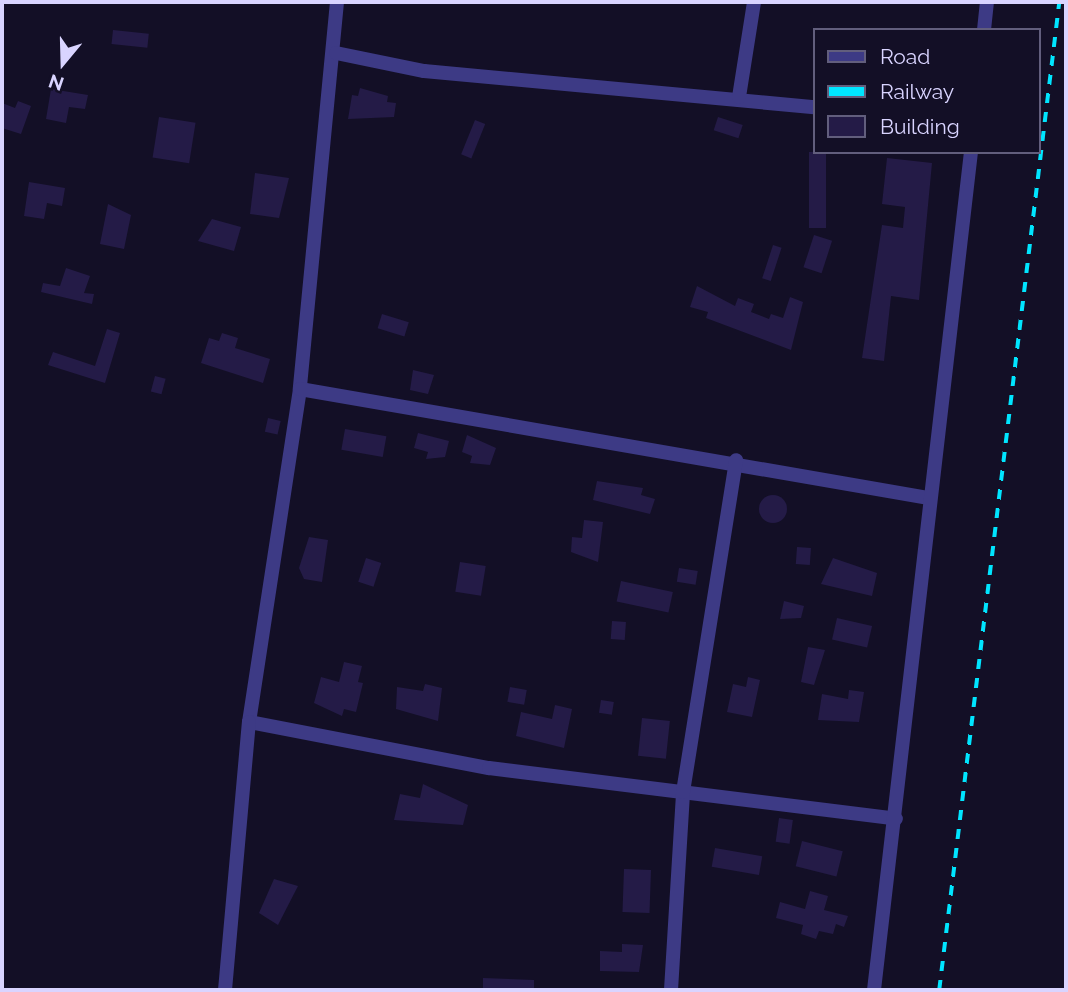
<!DOCTYPE html>
<style>
body{margin:0}
#map{position:relative;width:1068px;height:992px;overflow:hidden;background:#130f26;font-family:Raleway,sans-serif}
div>[style]{position:absolute}
[style*='--x']{left:calc(var(--x)*1px);top:calc(var(--y)*1px);width:calc(var(--w)*1px);rotate:calc(var(--a)*1deg)}
.building>*{inset:0;background:#241b47;transform-origin:0 0}
.round{border-radius:50%}
.minor>*{height:14px;margin:-7px;padding:0 7px;transform-origin:7px;border-radius:7px;background:#3d3a85}
.rail>*{height:3.5px;margin-top:-1.75px;transform-origin:0;background:repeating-linear-gradient(90deg,#00e5ff 0 10px,transparent 0 19px)}
span{translate:-50% -50%;white-space:nowrap;text-align:center;line-height:1.15;-webkit-text-stroke:7px #130f26;paint-order:stroke}
.frame{position:absolute;inset:0;border:4px solid #d9d4ff;pointer-events:none}
.legend{position:absolute;left:813px;top:28px;width:228px;height:126px;box-sizing:border-box;background:#130f26;border:2px solid #625e7d;margin:0;padding:9px 12px;list-style:none;font-size:21px;color:#d9d4ff}
.legend li{display:flex;align-items:center;gap:14px;height:35px}
.legend b{width:35px;border:2px solid #625e7d}
.north{position:absolute;left:28px;top:28px;width:70px;height:70px;-webkit-text-stroke:5px #130f26;paint-order:stroke;rotate:199deg;font-size:19px;font-weight:700;line-height:28px;text-align:center;color:#d9d4ff}
.north::after{content:'';display:block;margin:auto;width:24px;height:32px;background:#d9d4ff;clip-path:polygon(50% 0,100% 100%,50% 72%,0 100%)}
</style>
<div id="map">
<div class="building">
<i style="left:113px;top:30px;width:36px;height:14px;rotate:6deg"></i>
<i style="clip-path:polygon(360px 88px,388px 96px,387px 102px,396px 103px,394px 117px,348px 119px,352px 95px,358px 96px)"></i>
<i style="clip-path:polygon(51px 89px,88px 95px,85px 109px,69px 107px,66px 123px,46px 119px)"></i>
<i style="clip-path:polygon(18px 101px,31px 106px,21px 134px,2px 128px,2px 103px,15px 108px)"></i>
<i style="left:159px;top:117px;width:37px;height:41px;rotate:9deg"></i>
<i style="left:718px;top:117px;width:26px;height:14px;rotate:18deg"></i>
<i style="left:475px;top:120px;width:11px;height:37px;rotate:22deg"></i>
<i style="left:809px;top:152px;width:17px;height:76px"></i>
<i style="clip-path:polygon(887px 158px,932px 163px,919px 300px,891px 296px,884px 361px,862px 358px,882px 225px,903px 228px,905px 207px,882px 204px)"></i>
<i style="clip-path:polygon(255px 173px,289px 178px,279px 218px,250px 214px)"></i>
<i style="clip-path:polygon(29px 182px,65px 188px,62px 206px,47px 203px,44px 219px,24px 216px)"></i>
<i style="clip-path:polygon(108px 204px,131px 215px,124px 249px,100px 244px)"></i>
<i style="clip-path:polygon(212px 219px,241px 227px,234px 251px,198px 241px)"></i>
<i style="left:814px;top:235px;width:19px;height:34px;rotate:18deg"></i>
<i style="left:773px;top:245px;width:9px;height:35px;rotate:18deg"></i>
<i style="clip-path:polygon(66px 268px,90px 276px,84px 293px,94px 294px,92px 304px,41px 292px,43px 283px,60px 286px)"></i>
<i style="clip-path:polygon(697px 286px,735px 306px,738px 298px,754px 304px,751px 312px,769px 319px,771px 314px,783px 318px,790px 297px,803px 302px,791px 350px,706px 318px,708px 312px,690px 307px)"></i>
<i style="left:382px;top:314px;width:28px;height:15px;rotate:17deg"></i>
<i style="clip-path:polygon(107px 329px,120px 333px,105px 383px,48px 365px,53px 352px,95px 366px)"></i>
<i style="clip-path:polygon(222px 333px,238px 338px,235px 348px,270px 359px,263px 383px,201px 363px,209px 338px,219px 341px)"></i>
<i style="clip-path:polygon(413px 370px,434px 375px,428px 394px,410px 390px)"></i>
<i style="left:155px;top:376px;width:11px;height:16px;rotate:15deg"></i>
<i style="left:268px;top:418px;width:13px;height:14px;rotate:13deg"></i>
<i style="left:345px;top:429px;width:42px;height:21px;rotate:10deg"></i>
<i style="clip-path:polygon(418px 433px,449px 441px,445px 457px,426px 459px,428px 452px,414px 448px)"></i>
<i style="clip-path:polygon(467px 435px,496px 448px,490px 465px,470px 463px,472px 456px,462px 452px)"></i>
<i style="clip-path:polygon(597px 481px,643px 488px,641px 495px,655px 499px,650px 514px,593px 500px)"></i>
<i class="round" style="left:759px;top:495px;width:28px;height:28px"></i>
<i style="clip-path:polygon(584px 520px,603px 522px,598px 562px,571px 552px,572px 537px,582px 538px)"></i>
<i style="clip-path:polygon(309px 537px,328px 540px,322px 582px,304px 579px,299px 568px)"></i>
<i style="left:797px;top:547px;width:14px;height:17px;rotate:4deg"></i>
<i style="left:366px;top:558px;width:16px;height:25px;rotate:18deg"></i>
<i style="clip-path:polygon(833px 558px,877px 573px,872px 596px,821px 584px)"></i>
<i style="left:460px;top:562px;width:26px;height:30px;rotate:9deg"></i>
<i style="left:679px;top:568px;width:19px;height:14px;rotate:9deg"></i>
<i style="left:621px;top:581px;width:53px;height:21px;rotate:12deg"></i>
<i style="clip-path:polygon(784px 601px,804px 606px,801px 618px,780px 619px)"></i>
<i style="left:837px;top:618px;width:36px;height:22px;rotate:13deg"></i>
<i style="left:612px;top:621px;width:14px;height:18px;rotate:4deg"></i>
<i style="clip-path:polygon(808px 647px,825px 650px,814px 685px,801px 682px)"></i>
<i style="clip-path:polygon(344px 662px,362px 666px,358px 682px,363px 683px,356px 712px,344px 709px,342px 716px,314px 703px,321px 677px,339px 682px)"></i>
<i style="clip-path:polygon(748px 677px,760px 680px,752px 717px,727px 712px,733px 684px,746px 687px)"></i>
<i style="clip-path:polygon(425px 684px,442px 688px,438px 721px,396px 709px,397px 687px,423px 691px)"></i>
<i style="left:510px;top:687px;width:17px;height:15px;rotate:10deg"></i>
<i style="clip-path:polygon(849px 690px,864px 692px,859px 722px,818px 720px,822px 694px,848px 699px)"></i>
<i style="left:601px;top:700px;width:13px;height:13px;rotate:9deg"></i>
<i style="clip-path:polygon(555px 705px,572px 709px,564px 748px,516px 736px,521px 712px,552px 719px)"></i>
<i style="left:642px;top:718px;width:28px;height:38px;rotate:6deg"></i>
<i style="clip-path:polygon(423px 784px,468px 805px,463px 825px,394px 820px,400px 794px,420px 798px)"></i>
<i style="left:779px;top:818px;width:14px;height:24px;rotate:8deg"></i>
<i style="left:802px;top:841px;width:42px;height:26px;rotate:14deg"></i>
<i style="left:715px;top:848px;width:48px;height:19px;rotate:10deg"></i>
<i style="left:624px;top:869px;width:27px;height:43px;rotate:2deg"></i>
<i style="clip-path:polygon(274px 879px,298px 886px,278px 925px,259px 913px)"></i>
<i style="clip-path:polygon(810px 891px,828px 896px,824px 910px,848px 916px,844px 927px,836px 924px,833px 934px,819px 931px,816px 939px,801px 934px,803px 925px,776px 918px,780px 902px,805px 909px)"></i>
<i style="clip-path:polygon(622px 944px,643px 945px,639px 972px,600px 971px,600px 951px,622px 952px)"></i>
<i style="clip-path:polygon(483px 978px,534px 980px,534px 990px,483px 990px)"></i>
</div>
<div class="minor">
<i style="--x:337;--y:2;--w:389;--a:95.5"></i>
<i style="--x:300;--y:389;--w:337;--a:98.7"></i>
<i style="--x:249;--y:722;--w:244;--a:10.9"></i>
<i style="--x:489;--y:768;--w:410;--a:7.1"></i>
<i style="--x:984;--y:30;--w:28;--a:-84"></i>
<i style="--x:336;--y:53;--w:90;--a:11.6"></i>
<i style="--x:424;--y:71;--w:392;--a:5.3"></i>
<i style="--x:739;--y:97;--w:96;--a:-81"></i>
<i style="--x:300;--y:389;--w:637;--a:9.85"></i>
<i style="--x:225;--y:990;--w:269;--a:-84.9"></i>
<i style="--x:671;--y:990;--w:198;--a:-86.5"></i>
<i style="--x:683;--y:792;--w:336;--a:-80.9"></i>
<i style="--x:874;--y:990;--w:844;--a:-83.4"></i>
</div>
<div class="rail">
<i style="--x:939;--y:990;--w:995;--a:-83.07"></i>
</div>
<div class="frame"></div>
<ul class="legend">
<li><b style="height:9px;background:#3d3a85"></b>Road</li>
<li><b style="height:9px;background:#00e5ff"></b>Railway</li>
<li><b style="height:19px;background:#241b47"></b>Building</li>
</ul>
<div class="north">N</div>
</div>
